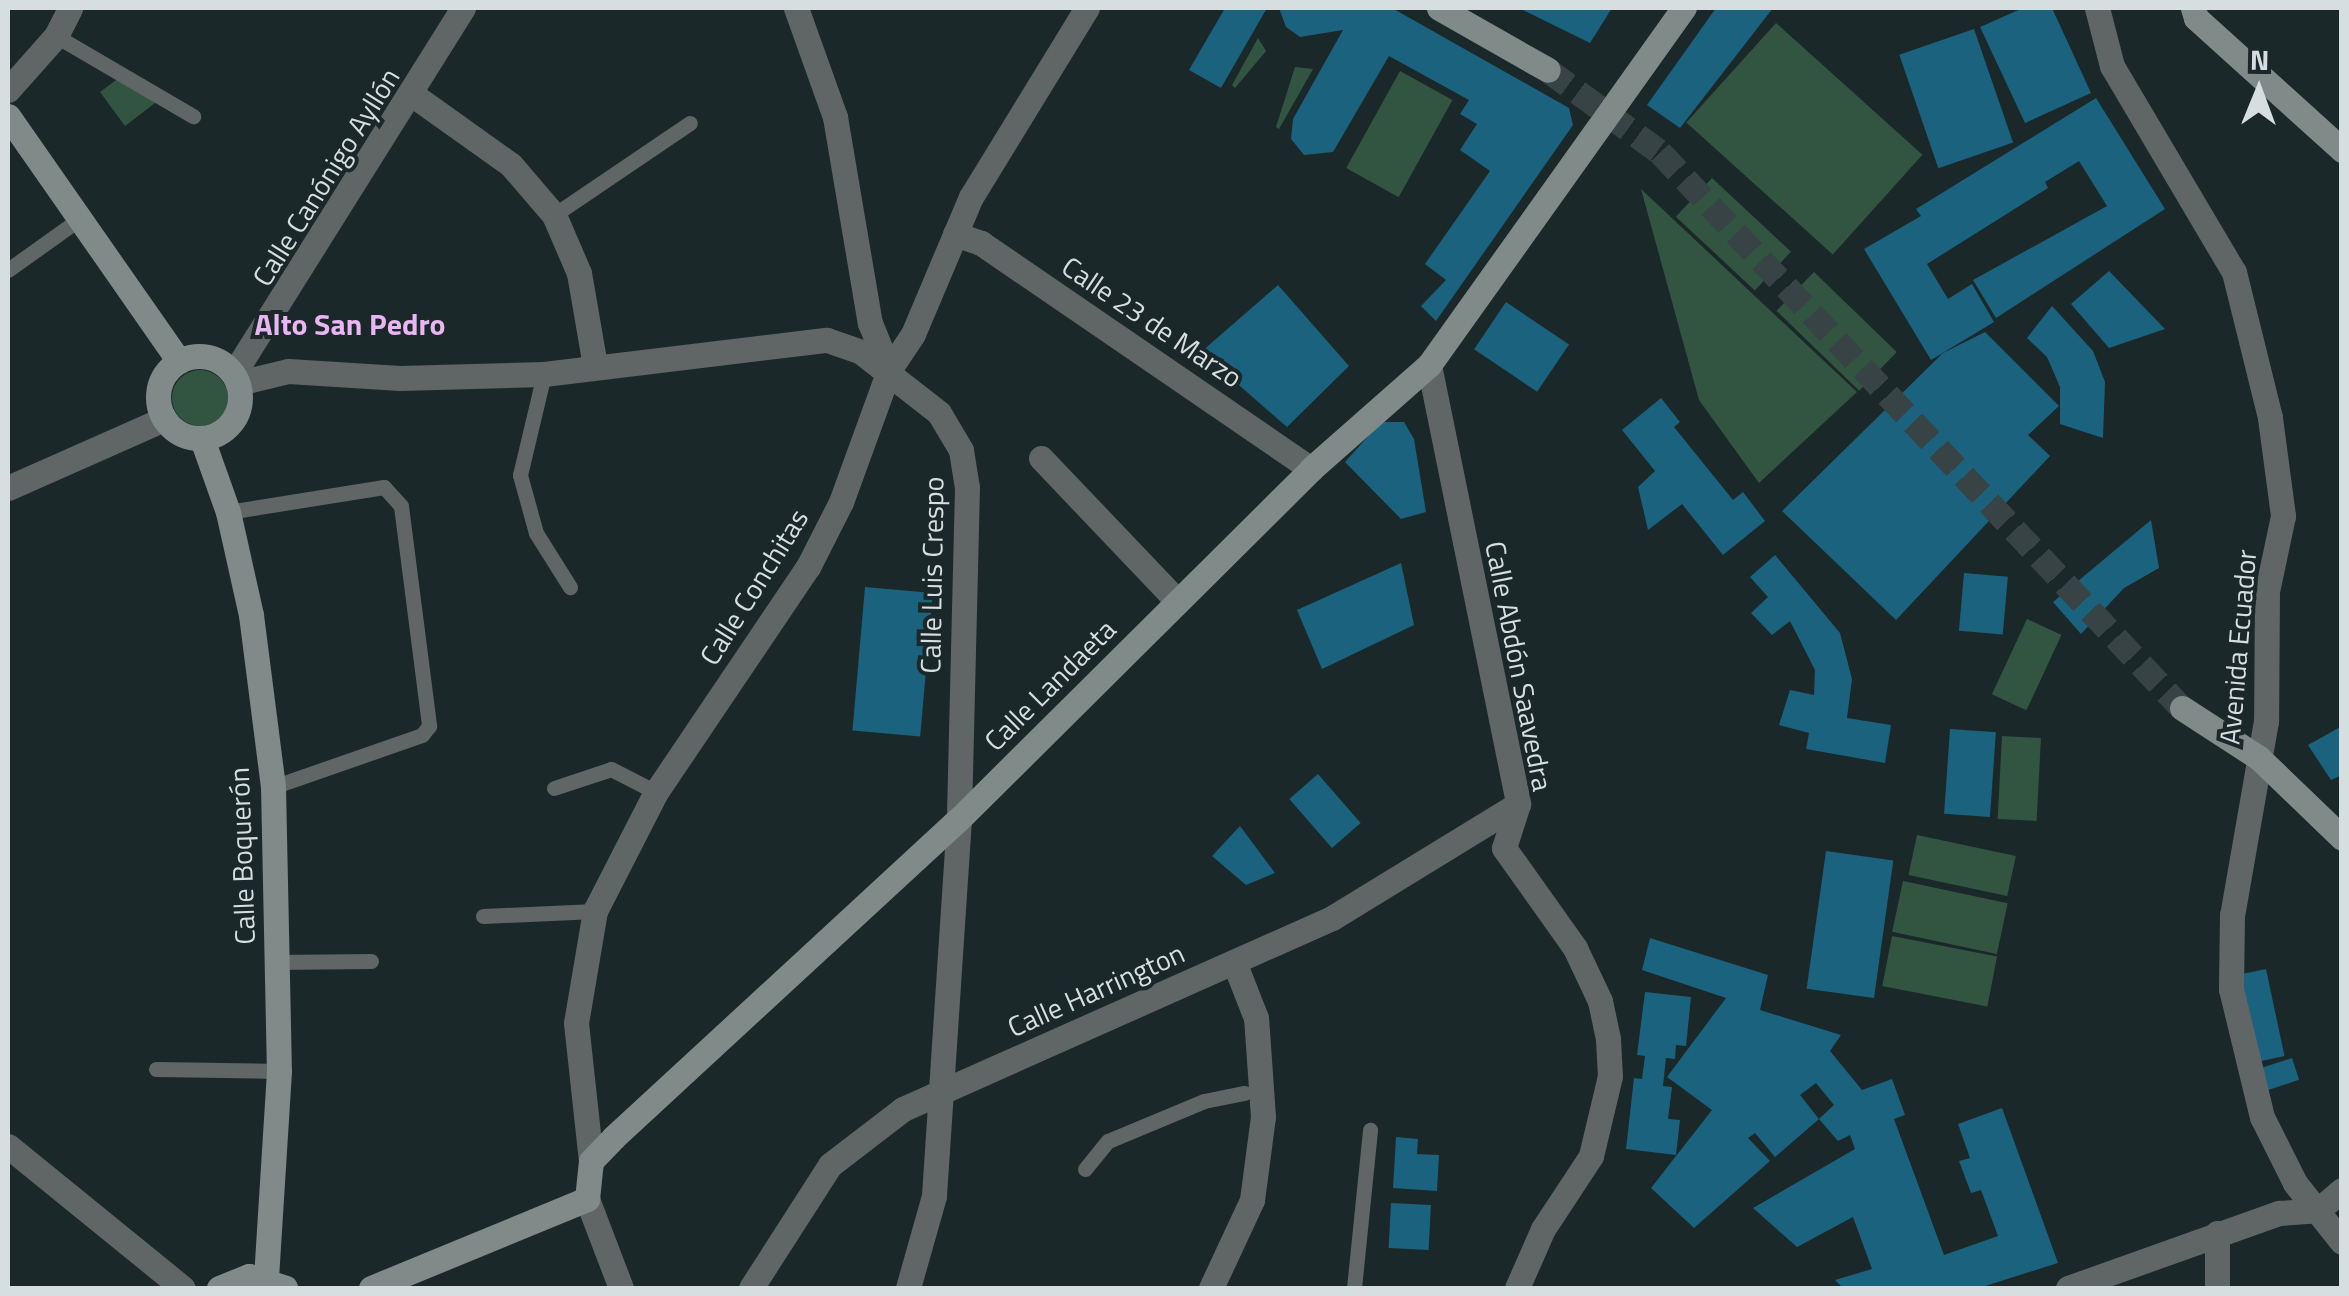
<!DOCTYPE html>
<meta charset="utf-8">
<style>
body{margin:0}
#map{position:relative;width:2349px;height:1296px;overflow:hidden;background:#1b282a;font-family:"Titillium Web",sans-serif}
div>[style]{position:absolute}
[style*='--x']{left:calc(var(--x)*1px);top:calc(var(--y)*1px);width:calc(var(--w)*1px);rotate:calc(var(--a)*1deg)}
.green>*{inset:0;background:#325542;transform-origin:0 0}
.round{border-radius:50%}
.building>*{inset:0;background:#1a627e;transform-origin:0 0}
.secondary-tunnel>*{height:25px;margin-top:-12.5px;transform-origin:0;background:repeating-linear-gradient(90deg,#374345 0 25px,transparent 0 37px)}
.lane>*{height:15px;margin:-7.5px;padding:0 7.5px;transform-origin:7.5px;border-radius:7.5px;background:#606665}
.street>*{height:25px;margin:-12.5px;padding:0 12.5px;transform-origin:12.5px;border-radius:12.5px;background:#606665}
.secondary>*{height:25px;margin:-12.5px;padding:0 12.5px;transform-origin:12.5px;border-radius:12.5px;background:#808a88}
.secondary>.ring{margin:-12.5px;padding:0;box-sizing:content-box;background:none;border:25px solid #808a88;border-radius:50%}
span{translate:-50% -50%;white-space:nowrap;text-align:center;line-height:1.15;-webkit-text-stroke:8px #1b282a;paint-order:stroke}
.street-label{font-size:28px;color:#d6dedf}
.neighbourhood-label{font-size:30px;color:#e9b6f3;font-weight:700}
.frame{position:absolute;inset:0;border:10px solid #d6dedf;pointer-events:none}
.north{position:absolute;left:2209px;top:40px;width:100px;height:100px;-webkit-text-stroke:8px #1b282a;paint-order:stroke;rotate:1deg;font-size:28px;font-weight:700;line-height:40px;text-align:center;color:#d6dedf}
.north::after{content:'';display:block;margin:auto;width:35px;height:45px;background:#d6dedf;clip-path:polygon(50% 0,100% 100%,50% 72%,0 100%)}
</style>
<div id="map">
<div class="green">
<i style="left:1776px;top:23px;width:197px;height:134px;rotate:42deg"></i>
<i style="clip-path:polygon(1258px 38px,1266px 51px,1235px 88px,1232px 85px)"></i>
<i style="clip-path:polygon(1295px 67px,1313px 69px,1279px 129px,1276px 127px)"></i>
<i style="left:1400px;top:71px;width:60px;height:111px;rotate:29deg"></i>
<i style="clip-path:polygon(119px 78px,159px 100px,125px 126px,100px 92px)"></i>
<i style="left:1712px;top:178px;width:108px;height:53px;rotate:43deg"></i>
<i style="clip-path:polygon(1641px 189px,1857px 392px,1759px 483px,1699px 400px)"></i>
<i style="left:1814px;top:272px;width:115px;height:54px;rotate:44deg"></i>
<i class="round" style="left:172px;top:370px;width:56px;height:56px"></i>
<i style="left:2027px;top:619px;width:38px;height:83px;rotate:25deg"></i>
<i style="left:2002px;top:736px;width:39px;height:83px;rotate:3deg"></i>
<i style="left:1917px;top:835px;width:101px;height:41px;rotate:12deg"></i>
<i style="left:1903px;top:881px;width:107px;height:52px;rotate:12deg"></i>
<i style="left:1892px;top:936px;width:107px;height:51px;rotate:11deg"></i>
</div>
<div class="building">
<i style="clip-path:polygon(1225px 8px,1267px 8px,1221px 88px,1189px 70px)"></i>
<i style="clip-path:polygon(1279px 8px,1392px 8px,1569px 108px,1573px 125px,1436px 321px,1421px 306px,1446px 280px,1425px 264px,1490px 171px,1460px 150px,1477px 124px,1460px 114px,1469px 100px,1389px 56px,1333px 152px,1304px 155px,1291px 139px,1293px 119px,1343px 30px,1300px 37px,1286px 27px)"></i>
<i style="clip-path:polygon(1519px 8px,1612px 8px,1590px 43px)"></i>
<i style="clip-path:polygon(1716px 8px,1773px 8px,1680px 128px,1647px 105px)"></i>
<i style="clip-path:polygon(2023px 8px,2052px 8px,2091px 93px,2025px 123px,1980px 27px)"></i>
<i style="left:1974px;top:29px;width:120px;height:79px;rotate:71deg"></i>
<i style="clip-path:polygon(2096px 98px,2165px 209px,1996px 318px,1973px 280px,2107px 206px,2079px 161px,2045px 182px,2048px 188px,1927px 264px,1948px 299px,1972px 284px,1994px 322px,1931px 360px,1864px 249px,1921px 216px,1916px 209px)"></i>
<i style="clip-path:polygon(2109px 271px,2165px 329px,2109px 348px,2071px 304px)"></i>
<i style="clip-path:polygon(1278px 285px,1349px 366px,1287px 427px,1201px 352px)"></i>
<i style="left:1506px;top:302px;width:76px;height:57px;rotate:34deg"></i>
<i style="clip-path:polygon(2052px 306px,2093px 351px,2105px 382px,2103px 438px,2060px 424px,2060px 387px,2047px 357px,2027px 338px)"></i>
<i style="clip-path:polygon(1985px 332px,2059px 406px,2028px 435px,2050px 456px,1896px 620px,1782px 511px,1943px 353px)"></i>
<i style="clip-path:polygon(1661px 398px,1680px 422px,1674px 427px,1733px 500px,1743px 492px,1765px 521px,1723px 555px,1682px 504px,1648px 530px,1638px 487px,1655px 471px,1622px 430px)"></i>
<i style="clip-path:polygon(1381px 422px,1404px 422px,1414px 439px,1426px 512px,1401px 519px,1345px 462px)"></i>
<i style="clip-path:polygon(2151px 520px,2159px 568px,2124px 588px,2081px 634px,2053px 602px)"></i>
<i style="clip-path:polygon(1775px 555px,1840px 633px,1852px 679px,1847px 718px,1891px 725px,1885px 763px,1806px 749px,1809px 733px,1779px 725px,1790px 690px,1814px 695px,1815px 670px,1790px 621px,1772px 635px,1751px 613px,1768px 597px,1750px 577px)"></i>
<i style="clip-path:polygon(1401px 563px,1414px 625px,1322px 669px,1297px 610px)"></i>
<i style="left:1964px;top:573px;width:44px;height:58px;rotate:5deg"></i>
<i style="left:865px;top:587px;width:68px;height:144px;rotate:5deg"></i>
<i style="clip-path:polygon(2342px 726px,2342px 775px,2331px 780px,2308px 745px)"></i>
<i style="left:1950px;top:729px;width:46px;height:85px;rotate:4deg"></i>
<i style="left:1318px;top:774px;width:65px;height:38px;rotate:49deg"></i>
<i style="clip-path:polygon(1240px 826px,1275px 873px,1246px 885px,1212px 856px)"></i>
<i style="left:1826px;top:851px;width:68px;height:139px;rotate:8deg"></i>
<i style="clip-path:polygon(1650px 938px,1768px 975px,1760px 1010px,1841px 1035px,1830px 1051px,1862px 1090px,1892px 1079px,1905px 1115px,1894px 1119px,1944px 1255px,1998px 1236px,1981px 1190px,1971px 1193px,1959px 1161px,1970px 1158px,1958px 1124px,2002px 1108px,2058px 1263px,1979px 1288px,1843px 1288px,1835px 1280px,1872px 1269px,1853px 1217px,1797px 1247px,1753px 1208px,1855px 1149px,1850px 1135px,1838px 1141px,1819px 1119px,1834px 1105px,1816px 1083px,1800px 1095px,1819px 1119px,1775px 1157px,1755px 1133px,1748px 1138px,1770px 1161px,1694px 1228px,1651px 1188px,1712px 1110px,1667px 1077px,1726px 998px,1642px 970px)"></i>
<i style="left:2266px;top:969px;width:89px;height:28px;rotate:78deg"></i>
<i style="clip-path:polygon(1645px 992px,1691px 997px,1686px 1046px,1676px 1045px,1675px 1059px,1666px 1058px,1663px 1086px,1672px 1087px,1668px 1119px,1680px 1120px,1676px 1155px,1626px 1149px,1634px 1078px,1642px 1079px,1645px 1056px,1637px 1055px)"></i>
<i style="left:2292px;top:1058px;width:23px;height:35px;rotate:72deg"></i>
<i style="clip-path:polygon(1396px 1137px,1418px 1139px,1417px 1154px,1439px 1155px,1437px 1191px,1393px 1188px)"></i>
<i style="left:1391px;top:1203px;width:40px;height:45px;rotate:3deg"></i>
</div>
<div class="secondary-tunnel">
<i style="--x:1548;--y:70;--w:139;--a:36.2"></i>
<i style="--x:1660;--y:152;--w:763;--a:46.81"></i>
</div>
<div class="lane">
<i style="--x:56;--y:36;--w:159;--a:30.3"></i>
<i style="--x:554;--y:215;--w:164;--a:-34.1"></i>
<i style="--x:8;--y:270;--w:91;--a:-35.6"></i>
<i style="--x:544;--y:374;--w:104;--a:103.4"></i>
<i style="--x:520;--y:475;--w:60;--a:74.6"></i>
<i style="--x:536;--y:533;--w:64;--a:57.8"></i>
<i style="--x:228;--y:512;--w:158;--a:-9.1"></i>
<i style="--x:384;--y:487;--w:25;--a:48"></i>
<i style="--x:401;--y:506;--w:222;--a:82.7"></i>
<i style="--x:429;--y:726;--w:11;--a:128"></i>
<i style="--x:422;--y:735;--w:158;--a:160.8"></i>
<i style="--x:554;--y:788;--w:60;--a:-18.4"></i>
<i style="--x:611;--y:769;--w:51;--a:27.1"></i>
<i style="--x:483;--y:916;--w:112;--a:-2.6"></i>
<i style="--x:275;--y:962;--w:96;--a:-0.6"></i>
<i style="--x:156;--y:1069;--w:123;--a:0.9"></i>
<i style="--x:1085;--y:1169;--w:36;--a:-51"></i>
<i style="--x:1108;--y:1141;--w:104;--a:-22.6"></i>
<i style="--x:1204;--y:1101;--w:41;--a:-11.3"></i>
<i style="--x:1354;--y:1288;--w:159;--a:-84.2"></i>
</div>
<div class="street">
<i style="--x:796;--y:8;--w:116;--a:70.3"></i>
<i style="--x:835;--y:117;--w:209;--a:80.4"></i>
<i style="--x:870;--y:323;--w:51;--a:68"></i>
<i style="--x:2097;--y:8;--w:60;--a:75.5"></i>
<i style="--x:2112;--y:66;--w:239;--a:59.4"></i>
<i style="--x:2234;--y:272;--w:150;--a:76.1"></i>
<i style="--x:2270;--y:418;--w:99;--a:82.4"></i>
<i style="--x:2283;--y:516;--w:77;--a:102"></i>
<i style="--x:2267;--y:591;--w:130;--a:90.4"></i>
<i style="--x:2266;--y:721;--w:197;--a:99.9"></i>
<i style="--x:2232;--y:915;--w:74;--a:90.8"></i>
<i style="--x:2231;--y:989;--w:132;--a:76.4"></i>
<i style="--x:2262;--y:1117;--w:74;--a:63.4"></i>
<i style="--x:2295;--y:1183;--w:75;--a:51.5"></i>
<i style="--x:8;--y:90;--w:72;--a:-48.4"></i>
<i style="--x:56;--y:36;--w:31;--a:-63"></i>
<i style="--x:413;--y:95;--w:120;--a:35.5"></i>
<i style="--x:511;--y:165;--w:66;--a:49.3"></i>
<i style="--x:554;--y:215;--w:63;--a:66.7"></i>
<i style="--x:579;--y:273;--w:94;--a:80.2"></i>
<i style="--x:955;--y:234;--w:28;--a:19"></i>
<i style="--x:981;--y:243;--w:400;--a:34.4"></i>
<i style="--x:1429;--y:365;--w:448;--a:78.5"></i>
<i style="--x:1518;--y:804;--w:46;--a:107.7"></i>
<i style="--x:1504;--y:848;--w:123;--a:54.6"></i>
<i style="--x:1575;--y:948;--w:59;--a:64.7"></i>
<i style="--x:1600;--y:1001;--w:39;--a:78"></i>
<i style="--x:1608;--y:1039;--w:37;--a:87"></i>
<i style="--x:1610;--y:1076;--w:82;--a:103.4"></i>
<i style="--x:1591;--y:1156;--w:87;--a:123.3"></i>
<i style="--x:1543;--y:1229;--w:64;--a:113.8"></i>
<i style="--x:234;--y:373;--w:431;--a:-57.9"></i>
<i style="--x:239;--y:383;--w:50;--a:-13.8"></i>
<i style="--x:288;--y:371;--w:112;--a:3.6"></i>
<i style="--x:400;--y:378;--w:144;--a:-1.6"></i>
<i style="--x:544;--y:374;--w:285;--a:-6.9"></i>
<i style="--x:827;--y:340;--w:36;--a:19"></i>
<i style="--x:861;--y:352;--w:99;--a:38"></i>
<i style="--x:939;--y:413;--w:43;--a:59.3"></i>
<i style="--x:961;--y:450;--w:37;--a:81"></i>
<i style="--x:967;--y:487;--w:332;--a:91.4"></i>
<i style="--x:959;--y:819;--w:378;--a:93.8"></i>
<i style="--x:934;--y:1196;--w:96;--a:105.8"></i>
<i style="--x:1041;--y:458;--w:197;--a:46.4"></i>
<i style="--x:8;--y:488;--w:171;--a:-23.9"></i>
<i style="--x:8;--y:1146;--w:225;--a:39.1"></i>
<i style="--x:591;--y:1161;--w:139;--a:-96.2"></i>
<i style="--x:576;--y:1023;--w:114;--a:-80.4"></i>
<i style="--x:595;--y:911;--w:134;--a:-62.9"></i>
<i style="--x:656;--y:792;--w:272;--a:-56"></i>
<i style="--x:808;--y:567;--w:73;--a:-63.1"></i>
<i style="--x:841;--y:502;--w:140;--a:-70"></i>
<i style="--x:889;--y:370;--w:43;--a:-56.3"></i>
<i style="--x:913;--y:334;--w:149;--a:-67.1"></i>
<i style="--x:971;--y:197;--w:222;--a:-58.5"></i>
<i style="--x:587;--y:1199;--w:95;--a:69.1"></i>
<i style="--x:2217;--y:1233;--w:55;--a:90"></i>
<i style="--x:751;--y:1288;--w:146;--a:-57.3"></i>
<i style="--x:830;--y:1165;--w:92;--a:-37.5"></i>
<i style="--x:903;--y:1109;--w:470;--a:-24"></i>
<i style="--x:1332;--y:918;--w:218;--a:-31.5"></i>
<i style="--x:1211;--y:1288;--w:97;--a:-65"></i>
<i style="--x:1252;--y:1200;--w:84;--a:-82.5"></i>
<i style="--x:1263;--y:1117;--w:99;--a:-94"></i>
<i style="--x:1256;--y:1018;--w:60;--a:-111.4"></i>
<i style="--x:2068;--y:1288;--w:224;--a:-19.6"></i>
<i style="--x:2279;--y:1213;--w:39;--a:-4"></i>
<i style="--x:2318;--y:1210;--w:31;--a:-40"></i>
</div>
<div class="secondary">
<i style="--x:1439;--y:8;--w:125;--a:29.6"></i>
<i style="--x:2193;--y:8;--w:10;--a:73"></i>
<i style="--x:2196;--y:18;--w:197;--a:42.1"></i>
<i style="--x:8;--y:116;--w:299;--a:55.1"></i>
<i class="ring" style="left:158px;top:356px;width:57px;height:57px"></i>
<i style="--x:202;--y:439;--w:77;--a:70.4"></i>
<i style="--x:228;--y:512;--w:106;--a:77.4"></i>
<i style="--x:251;--y:615;--w:173;--a:82.7"></i>
<i style="--x:273;--y:787;--w:284;--a:88.8"></i>
<i style="--x:279;--y:1071;--w:207;--a:93.6"></i>
<i style="--x:2182;--y:708;--w:92;--a:33"></i>
<i style="--x:2259;--y:758;--w:115;--a:43.9"></i>
<i style="--x:219;--y:1288;--w:32;--a:-22"></i>
<i style="--x:249;--y:1276;--w:38;--a:18"></i>
<i style="--x:371;--y:1288;--w:234;--a:-22.4"></i>
<i style="--x:587;--y:1199;--w:38;--a:-84"></i>
<i style="--x:591;--y:1161;--w:33;--a:-46"></i>
<i style="--x:614;--y:1137;--w:469;--a:-42.7"></i>
<i style="--x:959;--y:819;--w:496;--a:-44.8"></i>
<i style="--x:1311;--y:469;--w:157;--a:-41.4"></i>
<i style="--x:1429;--y:365;--w:439;--a:-54.5"></i>
</div>
<div class="street-label">
<span style="left:326px;top:177px;rotate:-58deg">Calle Canónigo Ayllón</span>
<span style="left:1152px;top:322px;rotate:34deg">Calle 23 de Marzo</span>
<span style="left:932px;top:575px;rotate:-89deg">Calle Luis Crespo</span>
<span style="left:754px;top:587px;rotate:-58deg">Calle Conchitas</span>
<span style="left:2238px;top:647px;rotate:-85deg">Avenida Ecuador</span>
<span style="left:1519px;top:666px;rotate:79deg">Calle Abdón Saavedra</span>
<span style="left:1050px;top:685px;rotate:-45deg">Calle Landaeta</span>
<span style="left:242px;top:856px;rotate:-92deg">Calle Boquerón</span>
<span style="left:1096px;top:990px;rotate:-24deg">Calle Harrington</span>
</div>
<div class="neighbourhood-label">
<span style="left:350px;top:324px">Alto San Pedro</span>
</div>
<div class="frame"></div>
<div class="north">N</div>
</div>
